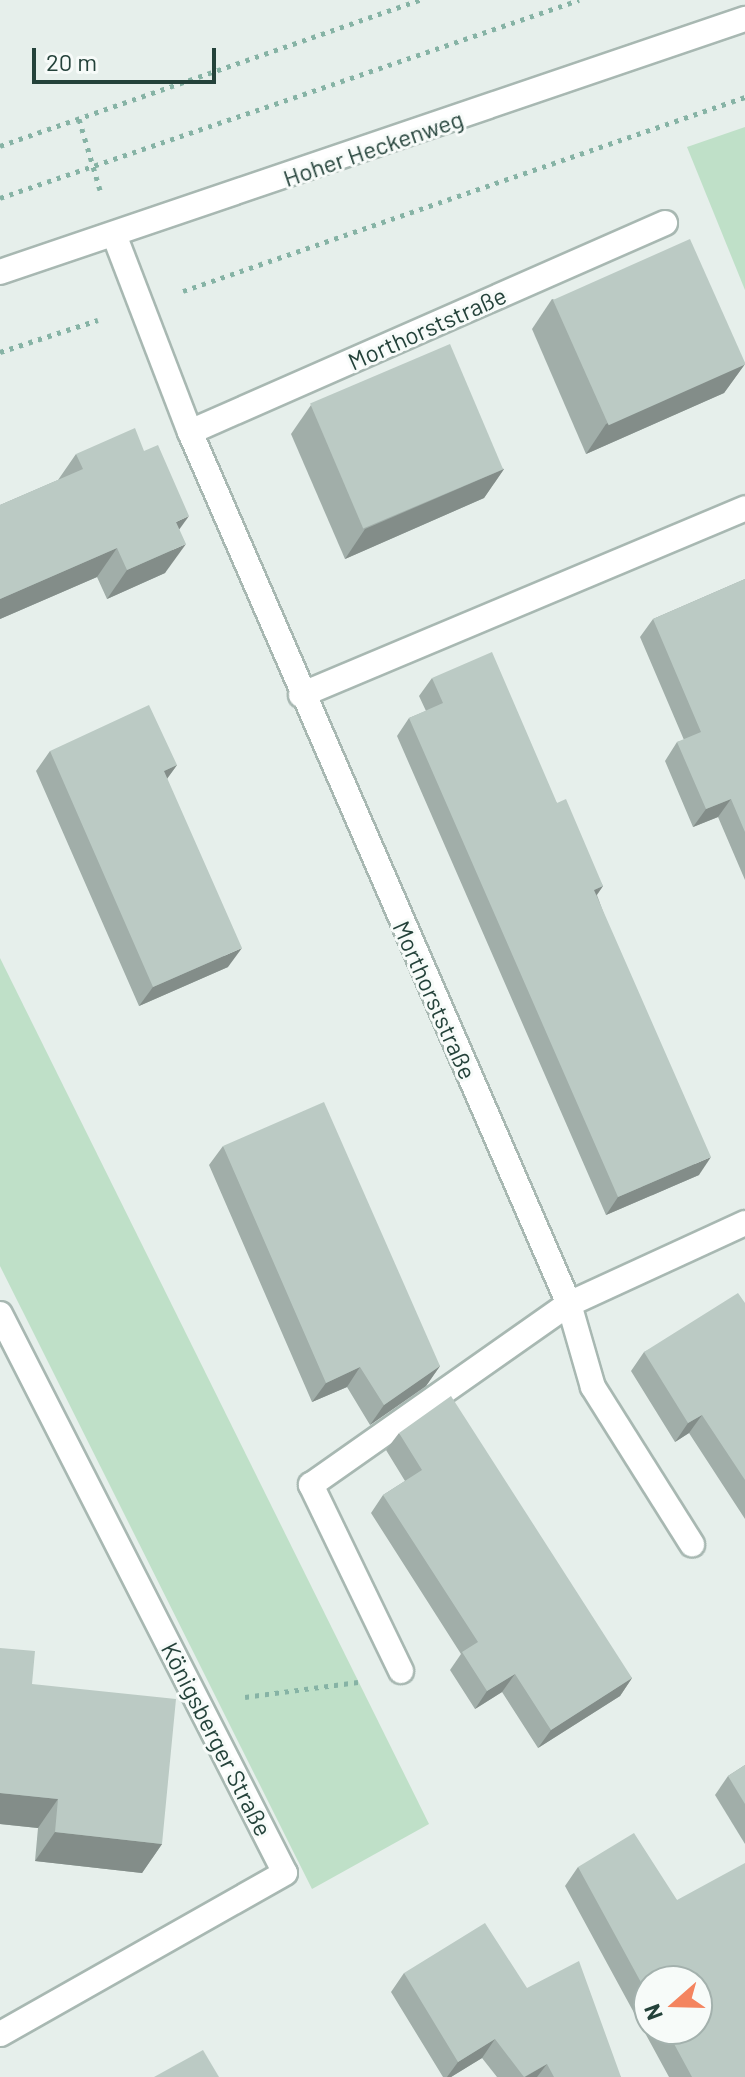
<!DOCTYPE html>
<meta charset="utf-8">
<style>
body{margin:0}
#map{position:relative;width:745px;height:2077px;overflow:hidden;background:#e6efeb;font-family:Barlow,sans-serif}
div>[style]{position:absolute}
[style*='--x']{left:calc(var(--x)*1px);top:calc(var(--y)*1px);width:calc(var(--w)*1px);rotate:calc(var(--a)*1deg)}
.green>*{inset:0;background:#bfe0c8}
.path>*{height:5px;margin-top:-2.5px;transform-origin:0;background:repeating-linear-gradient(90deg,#86b3a5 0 4px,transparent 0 10px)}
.roads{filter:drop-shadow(2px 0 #a8b8b2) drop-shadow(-2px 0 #a8b8b2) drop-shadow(0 2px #a8b8b2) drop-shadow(0 -2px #a8b8b2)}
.minor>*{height:24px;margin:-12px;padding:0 12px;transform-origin:12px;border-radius:12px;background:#fff}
.tertiary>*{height:24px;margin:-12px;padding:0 12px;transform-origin:12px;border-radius:12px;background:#fff}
.wall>*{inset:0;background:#a1aea9}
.shaded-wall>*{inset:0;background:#838d89}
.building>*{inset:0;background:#bbcac4;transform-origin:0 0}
span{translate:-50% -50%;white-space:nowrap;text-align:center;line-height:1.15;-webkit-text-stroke:6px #f7fbf9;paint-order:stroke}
.street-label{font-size:24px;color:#24423a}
.north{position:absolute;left:633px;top:1965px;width:80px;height:80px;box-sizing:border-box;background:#f7fbf9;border:2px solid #a3b1ad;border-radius:50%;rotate:250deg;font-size:22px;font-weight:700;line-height:32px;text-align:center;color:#24423a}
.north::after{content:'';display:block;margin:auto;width:28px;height:36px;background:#f4845f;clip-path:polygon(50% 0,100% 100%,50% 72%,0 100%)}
.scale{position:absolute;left:32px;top:48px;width:184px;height:36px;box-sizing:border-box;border:4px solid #24423a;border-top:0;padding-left:10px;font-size:24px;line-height:28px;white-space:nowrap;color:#24423a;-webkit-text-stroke:6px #f7fbf9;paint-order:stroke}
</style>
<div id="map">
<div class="green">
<i style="clip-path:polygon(745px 127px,745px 290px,687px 147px)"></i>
<i style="clip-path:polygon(0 958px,429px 1824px,312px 1889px,0 1266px)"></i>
</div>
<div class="path">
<i style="--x:79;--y:119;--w:74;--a:73.5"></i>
<i style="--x:0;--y:146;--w:445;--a:-19.2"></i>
<i style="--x:0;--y:198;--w:612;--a:-18.88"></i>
<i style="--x:183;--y:291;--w:595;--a:-19.04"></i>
<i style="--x:0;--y:352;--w:103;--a:-18.1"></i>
<i style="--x:245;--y:1697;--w:114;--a:-7.6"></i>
</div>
<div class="roads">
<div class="minor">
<i style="--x:115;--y:237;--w:209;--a:69"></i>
<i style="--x:190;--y:432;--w:951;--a:66.51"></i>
<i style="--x:569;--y:1304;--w:194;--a:-24.7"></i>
<i style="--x:190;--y:432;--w:519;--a:-23.75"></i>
<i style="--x:301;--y:695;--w:482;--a:-22.8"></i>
<i style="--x:0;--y:1314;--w:627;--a:62.99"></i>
<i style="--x:285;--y:1873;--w:327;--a:150.5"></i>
<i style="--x:401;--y:1671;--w:207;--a:-115.8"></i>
<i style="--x:311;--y:1485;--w:315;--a:-35.1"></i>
<i style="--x:569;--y:1304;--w:86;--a:73.9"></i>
<i style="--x:593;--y:1387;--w:186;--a:57.8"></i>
</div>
<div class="tertiary">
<i style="--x:0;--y:272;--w:787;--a:-18.76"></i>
</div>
</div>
<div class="wall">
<i style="clip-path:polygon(552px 299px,745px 364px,724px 393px,586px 454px,532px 329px)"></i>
<i style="clip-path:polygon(311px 405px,504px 469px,484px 498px,345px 559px,291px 434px)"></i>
<i style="clip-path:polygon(76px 454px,179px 529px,165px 573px,107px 599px,97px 577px,0 619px,0 505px,58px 480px)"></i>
<i style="clip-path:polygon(745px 579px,745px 880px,718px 817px,693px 827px,665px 761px,677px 742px,684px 740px,640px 637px,653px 619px)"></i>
<i style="clip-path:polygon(432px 678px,557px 803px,603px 886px,597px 895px,699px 1175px,606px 1215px,397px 736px,409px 718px,426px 711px,419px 696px)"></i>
<i style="clip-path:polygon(50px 751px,177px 765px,167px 779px,228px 967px,139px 1006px,36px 771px)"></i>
<i style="clip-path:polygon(223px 1146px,440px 1366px,426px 1386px,370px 1425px,347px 1387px,312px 1402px,209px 1165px)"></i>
<i style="clip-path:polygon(745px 1303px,745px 1519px,689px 1433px,675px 1442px,631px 1371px,644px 1352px)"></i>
<i style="clip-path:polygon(399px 1433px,632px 1678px,620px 1696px,538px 1748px,502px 1692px,475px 1709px,450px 1670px,461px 1654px,371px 1513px,383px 1495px,405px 1481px,386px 1450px)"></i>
<i style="clip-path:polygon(0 1648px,32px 1684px,162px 1844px,142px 1873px,35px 1861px,38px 1828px,0 1824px)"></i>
<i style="clip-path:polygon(745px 1765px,745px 1844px,715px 1795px,728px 1776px)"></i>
<i style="clip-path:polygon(evenodd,578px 1867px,677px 1900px,745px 2077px,669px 2077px,565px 1886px,578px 1867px,649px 1981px,697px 2029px,649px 2029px,649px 1981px)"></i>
<i style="clip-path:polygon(404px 1973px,527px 1988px,621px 2077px,497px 2077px,482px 2058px,451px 2077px,443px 2077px,391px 1992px)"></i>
</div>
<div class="shaded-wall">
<i style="clip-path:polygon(745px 364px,724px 393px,586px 454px,606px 424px)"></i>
<i style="clip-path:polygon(504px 469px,484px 498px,345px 559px,365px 529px)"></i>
<i style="clip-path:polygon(189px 516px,168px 545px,176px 522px)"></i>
<i style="clip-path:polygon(186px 544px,165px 573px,107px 599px,127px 570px)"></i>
<i style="clip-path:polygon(117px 548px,97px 577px,0 619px,0 599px)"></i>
<i style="clip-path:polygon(177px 765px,163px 784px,164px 771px)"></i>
<i style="clip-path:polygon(731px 799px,718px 817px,693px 827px,706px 809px)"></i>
<i style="clip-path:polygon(603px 886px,590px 904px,594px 890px)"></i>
<i style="clip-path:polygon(242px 948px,228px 967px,139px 1006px,153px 987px)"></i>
<i style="clip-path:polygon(711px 1157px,699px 1175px,606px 1215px,618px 1197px)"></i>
<i style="clip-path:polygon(440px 1366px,426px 1386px,370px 1425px,384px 1405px)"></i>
<i style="clip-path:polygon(360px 1367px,347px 1387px,312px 1402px,326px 1383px)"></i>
<i style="clip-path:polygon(702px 1415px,689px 1433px,675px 1442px,688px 1423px)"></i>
<i style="clip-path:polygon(515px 1674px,502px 1692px,475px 1709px,487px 1691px)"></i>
<i style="clip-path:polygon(632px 1678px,620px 1696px,538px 1748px,551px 1730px)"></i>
<i style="clip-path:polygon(0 1793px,58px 1799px,38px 1828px,0 1824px)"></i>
<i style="clip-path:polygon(55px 1832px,162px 1844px,142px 1873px,35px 1861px)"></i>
<i style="clip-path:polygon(495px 2039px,482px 2058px,451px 2077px,447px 2077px,458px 2062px)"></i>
<i style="clip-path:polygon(547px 2064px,537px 2077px,525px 2077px)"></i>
</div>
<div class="building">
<i style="left:690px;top:239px;width:137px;height:150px;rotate:66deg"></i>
<i style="left:450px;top:344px;width:136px;height:152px;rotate:67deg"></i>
<i style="clip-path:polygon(135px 428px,144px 451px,158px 445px,189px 516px,176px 522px,186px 544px,127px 570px,117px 548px,0 599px,0 505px,83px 469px,76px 454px)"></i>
<i style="clip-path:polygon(745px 579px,745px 832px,731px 799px,706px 809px,677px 742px,701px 732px,653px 619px)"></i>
<i style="clip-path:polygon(492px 652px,557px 803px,566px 799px,603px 886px,594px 890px,711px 1157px,618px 1197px,409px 718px,443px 703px,432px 678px)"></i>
<i style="clip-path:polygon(149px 705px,177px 765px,164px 771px,242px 948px,153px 987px,50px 751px)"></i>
<i style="clip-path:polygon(324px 1102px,440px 1366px,384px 1405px,360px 1367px,326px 1383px,223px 1146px)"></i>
<i style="clip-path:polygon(738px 1293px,745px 1303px,745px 1480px,702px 1415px,688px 1423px,644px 1352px)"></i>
<i style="clip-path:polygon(451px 1396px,632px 1678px,551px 1730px,515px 1674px,487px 1691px,462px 1652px,478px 1642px,383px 1495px,422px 1470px,399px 1433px)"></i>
<i style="clip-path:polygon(0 1648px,35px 1651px,32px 1684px,176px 1699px,162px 1844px,55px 1832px,58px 1799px,0 1793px)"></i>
<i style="clip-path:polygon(745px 1765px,745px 1804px,728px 1776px)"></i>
<i style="clip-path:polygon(634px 1833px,677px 1900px,745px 1863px,745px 2077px,692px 2077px,666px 2029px,697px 2029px,697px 1981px,649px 1981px,649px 1997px,578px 1867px)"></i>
<i style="clip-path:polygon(485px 1923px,527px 1988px,579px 1961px,621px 2077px,554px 2077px,547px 2064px,524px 2077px,495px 2039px,458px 2062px,404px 1973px)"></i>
<i style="clip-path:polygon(203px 2050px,219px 2077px,154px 2077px)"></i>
</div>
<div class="street-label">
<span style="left:373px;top:148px;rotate:-19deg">Hoher Heckenweg</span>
<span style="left:427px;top:328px;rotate:-24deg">Morthorststraße</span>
<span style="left:435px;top:1000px;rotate:66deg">Morthorststraße</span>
<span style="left:217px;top:1739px;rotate:63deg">Königsberger Straße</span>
</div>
<div class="north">N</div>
<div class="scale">20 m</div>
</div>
